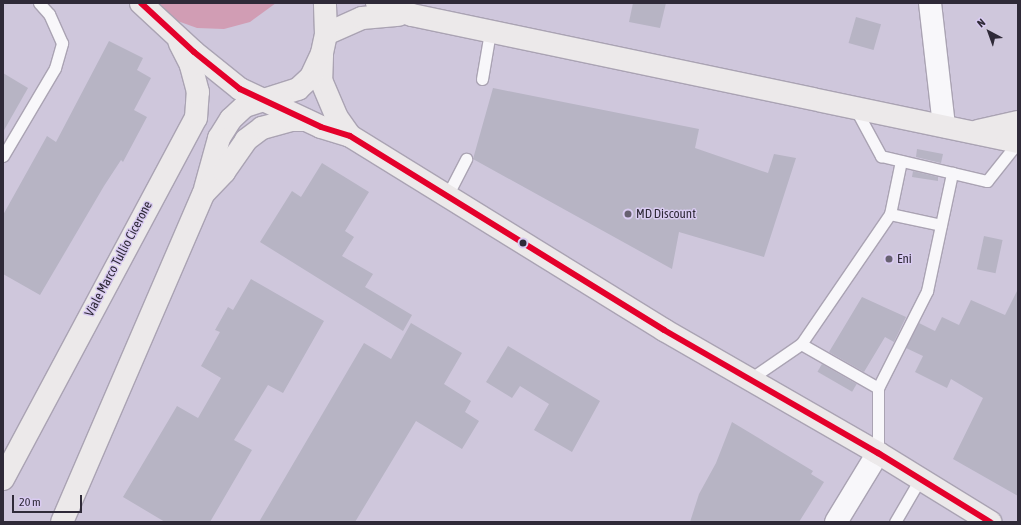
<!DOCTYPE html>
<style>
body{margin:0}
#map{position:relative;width:1021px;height:525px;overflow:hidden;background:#cfc7dc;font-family:"Asap Condensed",sans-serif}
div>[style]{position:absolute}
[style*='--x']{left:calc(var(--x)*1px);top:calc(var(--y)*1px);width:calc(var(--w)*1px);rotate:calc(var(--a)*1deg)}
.green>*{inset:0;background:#d19db4}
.building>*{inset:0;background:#b7b4c4;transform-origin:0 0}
.roads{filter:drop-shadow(1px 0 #aaa3b3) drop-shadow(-1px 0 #aaa3b3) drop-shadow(0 1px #aaa3b3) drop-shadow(0 -1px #aaa3b3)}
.lane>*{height:11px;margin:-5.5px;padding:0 5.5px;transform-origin:5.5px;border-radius:5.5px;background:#f8f7fa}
.street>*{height:22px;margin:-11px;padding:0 11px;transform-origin:11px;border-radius:11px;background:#f8f7fa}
.secondary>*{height:22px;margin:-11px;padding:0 11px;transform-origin:11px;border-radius:11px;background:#ece9ea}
.bus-1>*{height:6px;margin:-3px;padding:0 3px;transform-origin:3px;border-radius:3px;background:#e4002b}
.dots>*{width:11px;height:11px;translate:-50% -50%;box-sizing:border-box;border:2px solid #d9cbf1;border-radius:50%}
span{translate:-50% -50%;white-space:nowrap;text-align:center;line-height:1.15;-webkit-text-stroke:3px #d9cbf1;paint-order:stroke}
.poi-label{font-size:13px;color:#2f2a38}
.left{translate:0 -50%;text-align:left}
.street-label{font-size:13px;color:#2f2a38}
.frame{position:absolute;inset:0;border:4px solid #2f2a38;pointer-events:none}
.north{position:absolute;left:969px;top:12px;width:40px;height:40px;-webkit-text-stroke:3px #d9cbf1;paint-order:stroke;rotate:319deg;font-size:11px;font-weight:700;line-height:16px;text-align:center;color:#2f2a38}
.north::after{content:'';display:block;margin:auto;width:14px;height:18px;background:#2f2a38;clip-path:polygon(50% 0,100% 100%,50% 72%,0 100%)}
.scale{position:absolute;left:12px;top:495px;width:70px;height:18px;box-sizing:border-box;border:2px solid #2f2a38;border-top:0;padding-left:5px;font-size:12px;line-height:14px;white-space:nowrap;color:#2f2a38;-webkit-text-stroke:3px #d9cbf1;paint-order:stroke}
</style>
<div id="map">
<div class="green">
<i style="clip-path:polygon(153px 3px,276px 3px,250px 22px,224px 29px,197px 28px,172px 19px)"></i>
</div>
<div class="building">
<i style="clip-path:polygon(633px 3px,666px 3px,660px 28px,629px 22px)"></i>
<i style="left:856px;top:17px;width:26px;height:27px;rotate:16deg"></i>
<i style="clip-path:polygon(109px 41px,143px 58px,137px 70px,151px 78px,134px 110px,147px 117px,123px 162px,121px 160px,104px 186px,40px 295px,3px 274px,3px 215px,47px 136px,56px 142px)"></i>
<i style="clip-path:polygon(3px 73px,28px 88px,3px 132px)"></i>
<i style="clip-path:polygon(493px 88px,699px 129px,695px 148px,768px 173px,774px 154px,796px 158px,764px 257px,679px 232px,672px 269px,473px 159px)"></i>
<i style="clip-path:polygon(917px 149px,943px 154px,941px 163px,916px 157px)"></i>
<i style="clip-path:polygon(322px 163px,369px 192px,345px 231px,354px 237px,342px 256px,373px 274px,365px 287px,412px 315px,403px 331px,260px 242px,292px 191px,301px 197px)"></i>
<i style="clip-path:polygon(913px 171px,938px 177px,938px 181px,912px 177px)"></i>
<i style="left:984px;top:236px;width:19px;height:34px;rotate:12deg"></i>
<i style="clip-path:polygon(251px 279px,324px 321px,283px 393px,268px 385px,234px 440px,252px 450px,210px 522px,165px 522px,123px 497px,177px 406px,198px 418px,221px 378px,201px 366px,220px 332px,215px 330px,228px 307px,233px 310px)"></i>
<i style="clip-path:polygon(1018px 289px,1018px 496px,953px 459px,983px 398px,951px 379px,947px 388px,915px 372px,923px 356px,906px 348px,919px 323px,935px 331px,942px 317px,959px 325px,971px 300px,1005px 315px)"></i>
<i style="clip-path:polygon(862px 297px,906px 317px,894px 342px,885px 337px,864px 372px,829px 352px)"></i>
<i style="clip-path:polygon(411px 323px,462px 353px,444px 384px,471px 401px,465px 412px,479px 421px,462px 449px,416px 421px,355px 522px,259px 522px,364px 343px,391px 359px)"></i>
<i style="clip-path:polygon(508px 346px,600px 401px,572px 452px,534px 430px,549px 404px,520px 386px,512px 398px,486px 382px)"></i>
<i style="left:822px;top:364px;width:40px;height:9px;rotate:30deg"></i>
<i style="clip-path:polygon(732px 422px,813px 471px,811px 474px,824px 482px,799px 522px,690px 522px,699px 494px,716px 463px)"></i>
</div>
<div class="roads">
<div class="lane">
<i style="--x:482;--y:79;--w:48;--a:-80.3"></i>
<i style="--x:855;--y:108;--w:55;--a:61.6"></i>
<i style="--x:881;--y:156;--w:109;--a:13.3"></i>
<i style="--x:987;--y:181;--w:50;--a:-51.5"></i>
<i style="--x:3;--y:156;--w:102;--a:-59.4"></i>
<i style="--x:55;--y:68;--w:26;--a:-74"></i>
<i style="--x:62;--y:43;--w:32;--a:-114"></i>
<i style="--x:49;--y:14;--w:15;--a:-132"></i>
<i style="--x:447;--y:196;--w:42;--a:-62.8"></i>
<i style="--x:890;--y:214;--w:52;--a:12.2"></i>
<i style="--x:801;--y:344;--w:158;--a:-55.6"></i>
<i style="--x:890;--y:214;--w:54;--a:-78.3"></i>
<i style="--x:750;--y:379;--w:62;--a:-34.5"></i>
<i style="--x:801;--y:344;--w:89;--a:29.7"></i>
<i style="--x:878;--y:388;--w:65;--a:90"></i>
<i style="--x:878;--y:388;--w:109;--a:-63.2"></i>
<i style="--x:927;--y:291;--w:121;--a:-78"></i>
<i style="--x:895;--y:522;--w:50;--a:-59.8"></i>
</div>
<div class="street">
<i style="--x:930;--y:3;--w:124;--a:83.5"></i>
<i style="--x:836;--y:522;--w:81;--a:-58.7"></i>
</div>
<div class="secondary">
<i style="--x:141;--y:3;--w:72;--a:42.8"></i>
<i style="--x:194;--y:52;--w:59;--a:38.8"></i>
<i style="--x:240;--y:89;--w:89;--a:25.1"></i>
<i style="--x:321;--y:127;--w:30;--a:17"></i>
<i style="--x:350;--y:136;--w:369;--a:31.7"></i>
<i style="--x:664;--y:330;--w:247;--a:29.9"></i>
<i style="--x:878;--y:453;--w:132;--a:31.6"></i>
<i style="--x:377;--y:3;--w:37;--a:19"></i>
<i style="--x:412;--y:15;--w:619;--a:11.84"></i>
<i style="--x:326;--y:34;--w:39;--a:-24"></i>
<i style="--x:362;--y:18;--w:37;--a:-5"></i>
<i style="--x:322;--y:56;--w:24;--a:92"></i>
<i style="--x:321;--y:80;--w:39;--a:67"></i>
<i style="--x:336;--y:116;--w:24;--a:55"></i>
<i style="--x:978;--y:131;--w:41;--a:-12.7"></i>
<i style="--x:205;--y:189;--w:53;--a:-74.6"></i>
<i style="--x:219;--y:138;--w:22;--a:-58"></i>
<i style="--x:231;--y:119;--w:19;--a:-43"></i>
<i style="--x:245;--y:106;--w:56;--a:-17.8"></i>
<i style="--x:298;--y:89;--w:18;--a:-43"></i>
<i style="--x:311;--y:77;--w:26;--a:-65"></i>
<i style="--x:322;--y:53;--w:19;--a:-78"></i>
<i style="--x:326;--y:34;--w:31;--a:-92"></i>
<i style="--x:3;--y:479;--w:409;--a:-61.9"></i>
<i style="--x:196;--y:118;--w:26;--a:-86"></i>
<i style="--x:198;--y:92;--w:28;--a:-105"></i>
<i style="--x:191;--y:65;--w:25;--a:-117"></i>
<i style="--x:62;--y:522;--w:358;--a:-66.7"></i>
<i style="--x:204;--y:193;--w:29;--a:-46"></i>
<i style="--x:224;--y:172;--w:39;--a:-55"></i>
<i style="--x:246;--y:140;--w:20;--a:-37"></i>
<i style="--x:262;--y:128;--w:30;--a:-15"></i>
<i style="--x:291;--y:120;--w:14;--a:0"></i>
</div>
</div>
<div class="bus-1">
<i style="--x:141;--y:3;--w:72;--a:42.8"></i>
<i style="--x:194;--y:52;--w:59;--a:38.8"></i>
<i style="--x:240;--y:89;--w:89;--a:25.1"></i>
<i style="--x:321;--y:127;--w:30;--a:17"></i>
<i style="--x:350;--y:136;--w:369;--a:31.7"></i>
<i style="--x:664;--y:330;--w:247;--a:29.9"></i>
<i style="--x:878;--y:453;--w:132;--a:31.6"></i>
</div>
<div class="dots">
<i style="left:628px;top:214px;background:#676171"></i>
<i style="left:523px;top:243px;background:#2f2a38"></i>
<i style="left:889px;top:259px;background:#676171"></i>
</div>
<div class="poi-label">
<span class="left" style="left:636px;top:214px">MD Discount</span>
<span class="left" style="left:897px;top:259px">Eni</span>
</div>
<div class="street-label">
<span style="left:119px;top:259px;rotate:-62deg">Viale Marco Tullio Cicerone</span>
</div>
<div class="frame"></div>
<div class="north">N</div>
<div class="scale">20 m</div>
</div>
